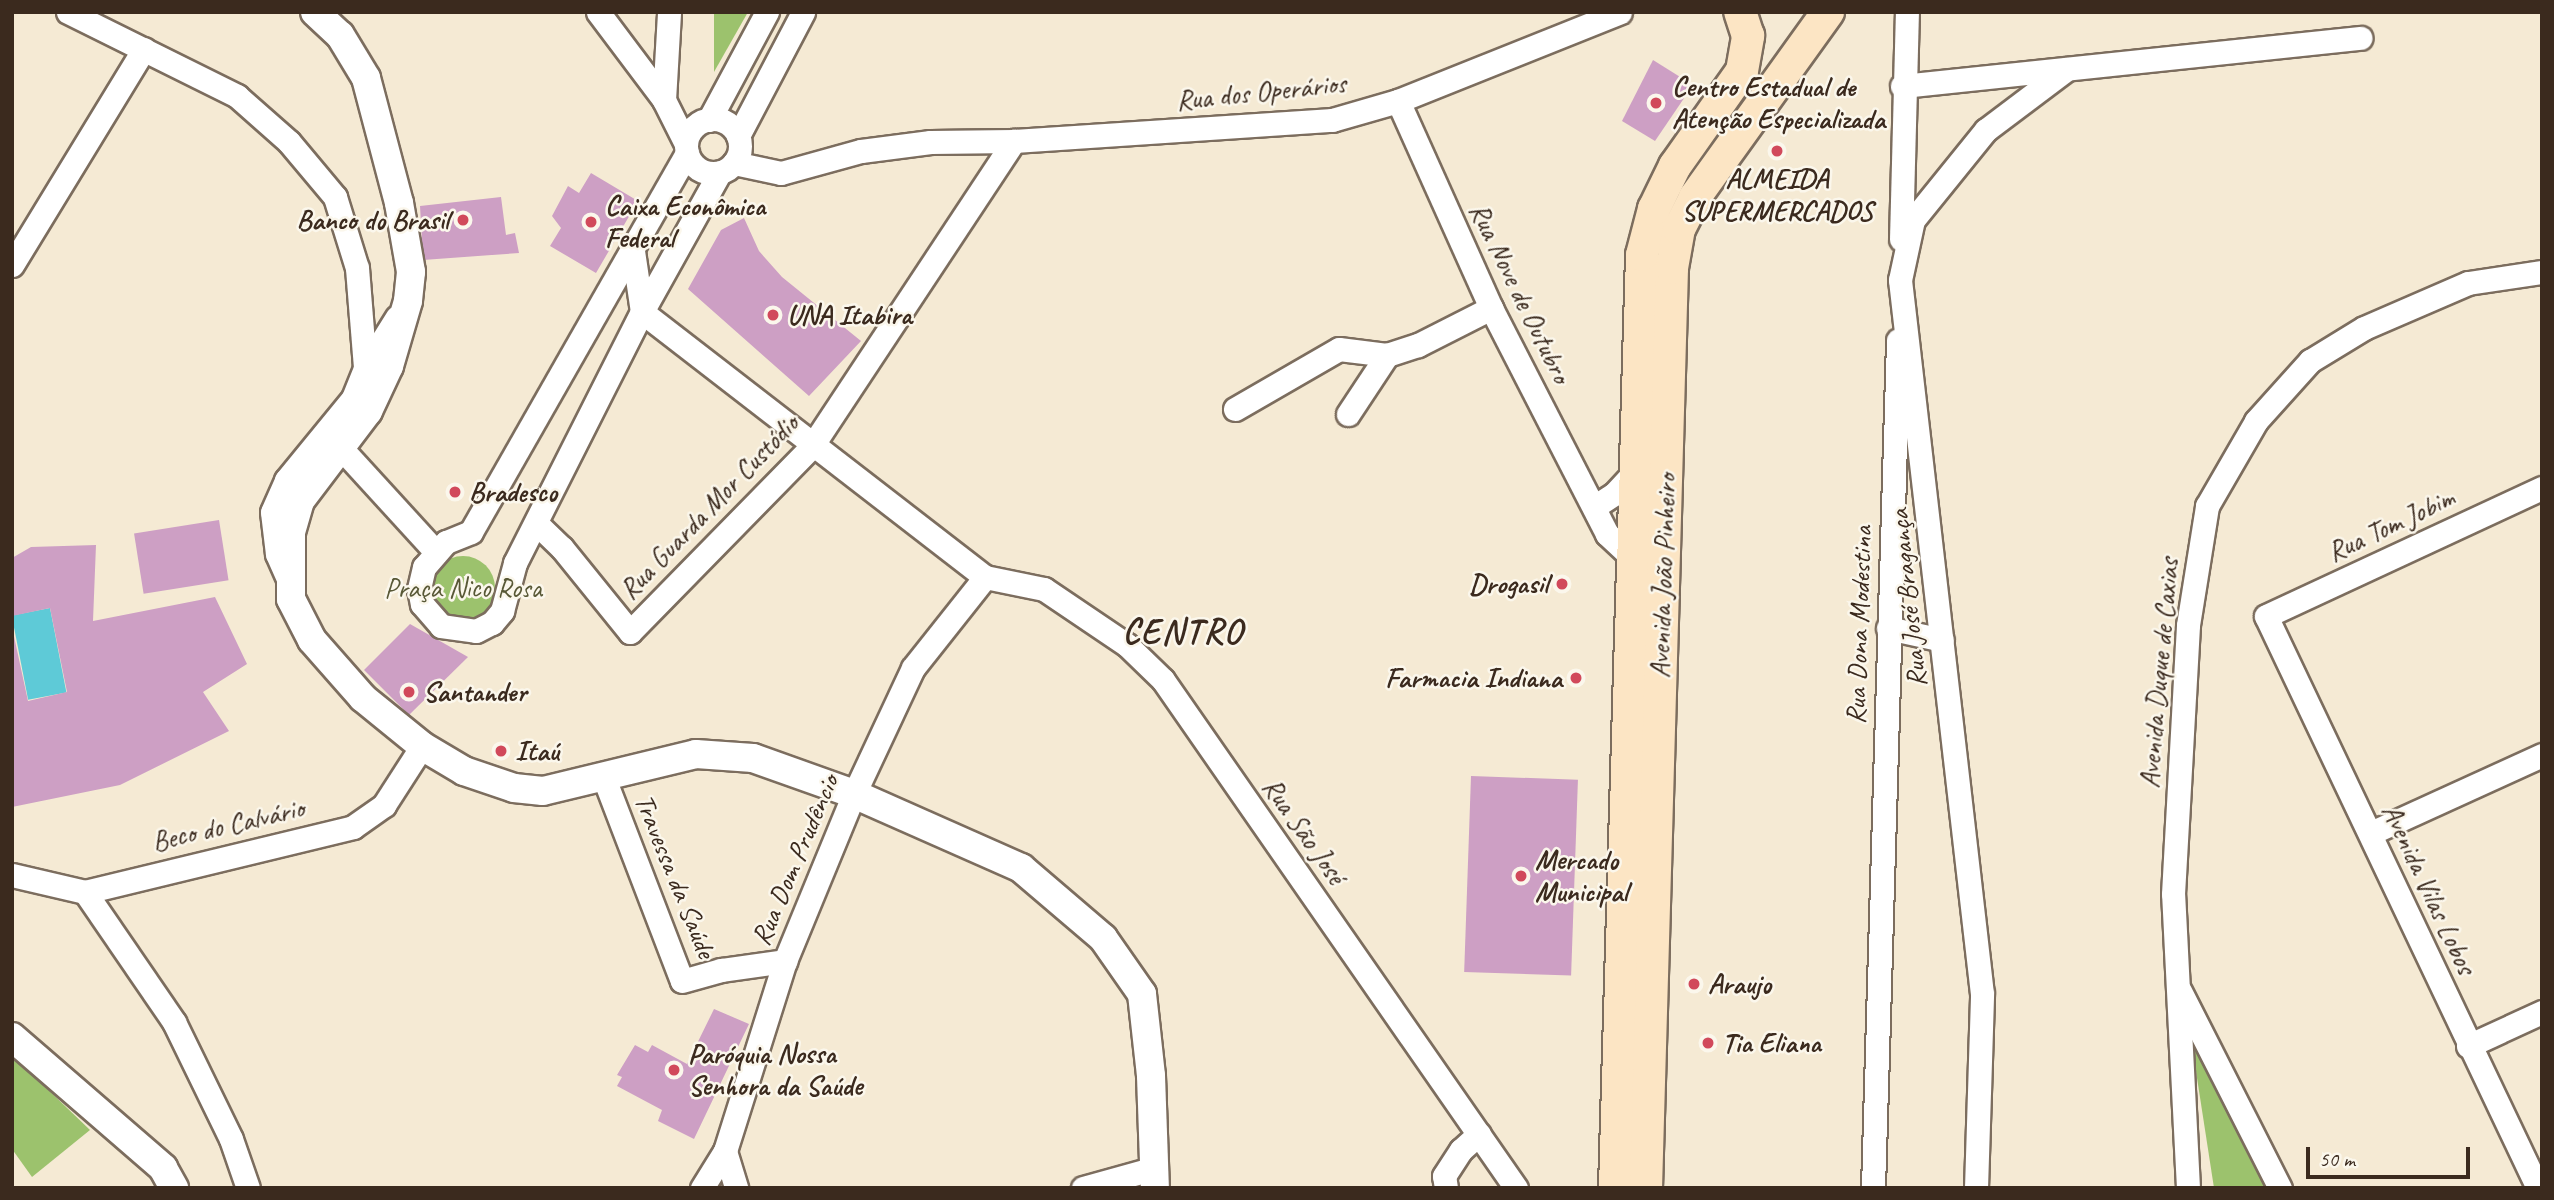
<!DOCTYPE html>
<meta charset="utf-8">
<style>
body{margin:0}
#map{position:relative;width:2554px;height:1200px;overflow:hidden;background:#f5ead4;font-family:Caveat,sans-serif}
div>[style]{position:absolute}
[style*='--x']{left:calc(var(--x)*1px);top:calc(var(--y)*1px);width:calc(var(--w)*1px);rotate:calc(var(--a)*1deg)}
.green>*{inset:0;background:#9cc26d}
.round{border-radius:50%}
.water>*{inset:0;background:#5ecad7;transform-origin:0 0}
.building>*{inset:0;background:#cd9fc4;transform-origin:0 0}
.roads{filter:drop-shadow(2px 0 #7c6d5e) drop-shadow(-2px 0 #7c6d5e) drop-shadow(0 2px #7c6d5e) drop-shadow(0 -2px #7c6d5e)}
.minor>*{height:23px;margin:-11.5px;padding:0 11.5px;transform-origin:11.5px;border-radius:11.5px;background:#fff}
.minor>.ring{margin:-11.5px;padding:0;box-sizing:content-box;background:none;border:23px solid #fff;border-radius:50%}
.tertiary>*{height:28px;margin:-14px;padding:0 14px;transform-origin:14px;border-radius:14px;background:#fff}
.secondary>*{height:32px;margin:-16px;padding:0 16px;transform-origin:16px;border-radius:16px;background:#fce5c4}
.dots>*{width:19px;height:19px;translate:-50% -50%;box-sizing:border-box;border:4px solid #fbf7ec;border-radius:50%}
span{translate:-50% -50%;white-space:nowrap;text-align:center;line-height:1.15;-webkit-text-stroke:5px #fbf7ec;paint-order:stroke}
.poi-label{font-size:28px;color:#3b2a1e;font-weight:700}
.left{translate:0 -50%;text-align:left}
.right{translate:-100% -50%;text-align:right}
.street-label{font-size:28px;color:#3b2a1e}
.park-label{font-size:28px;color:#585836}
.district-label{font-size:35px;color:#3b2a1e;font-weight:700;letter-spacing:2px}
.frame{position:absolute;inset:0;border:14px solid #3b2a1e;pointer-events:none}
.scale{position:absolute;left:2306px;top:1147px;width:164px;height:32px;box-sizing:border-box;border:4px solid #3b2a1e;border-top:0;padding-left:9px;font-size:21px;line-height:24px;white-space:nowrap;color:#3b2a1e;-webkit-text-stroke:5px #fbf7ec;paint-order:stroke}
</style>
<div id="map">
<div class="green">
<i style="clip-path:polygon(714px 12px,748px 12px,714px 72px)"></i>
<i class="round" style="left:431px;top:556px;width:64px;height:64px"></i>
<i style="clip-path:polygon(2191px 1039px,2266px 1188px,2214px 1188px)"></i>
<i style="clip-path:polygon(12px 1055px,90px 1130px,32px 1177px,12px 1149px)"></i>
</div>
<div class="water">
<i style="left:50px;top:608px;width:86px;height:39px;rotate:79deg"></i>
</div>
<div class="building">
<i style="clip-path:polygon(1653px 60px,1693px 85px,1655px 141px,1622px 121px)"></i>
<i style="clip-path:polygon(591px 173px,638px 201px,596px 273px,550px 246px,561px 228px,552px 216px,568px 186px,579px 193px)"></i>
<i style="clip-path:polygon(501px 197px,506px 235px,515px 233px,519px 253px,423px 260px,420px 206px)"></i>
<i style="clip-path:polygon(744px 218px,759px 251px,782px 277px,861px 341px,809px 396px,688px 289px,721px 230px)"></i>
<i style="left:219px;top:520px;width:61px;height:86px;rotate:81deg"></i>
<i style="clip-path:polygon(96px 545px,93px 621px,215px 597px,247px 664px,203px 692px,229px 731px,120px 785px,12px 807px,12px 627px,28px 701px,67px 692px,50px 608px,12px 616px,12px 558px,31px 547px)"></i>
<i style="clip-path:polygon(410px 624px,468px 657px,409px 715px,364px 670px)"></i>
<i style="left:1471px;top:776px;width:107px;height:196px;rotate:2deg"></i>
<i style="clip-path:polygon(714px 1009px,749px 1024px,694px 1139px,658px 1121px,662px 1110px,617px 1086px,622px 1077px,617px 1075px,635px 1045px,648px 1052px,652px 1045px,687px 1064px)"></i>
</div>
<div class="roads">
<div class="minor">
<i style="--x:68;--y:12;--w:189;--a:26.4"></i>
<i style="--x:237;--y:96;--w:69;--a:41.5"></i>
<i style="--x:289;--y:142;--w:72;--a:50.1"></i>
<i style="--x:335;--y:197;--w:74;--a:72.8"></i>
<i style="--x:357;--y:268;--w:100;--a:85.4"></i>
<i style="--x:598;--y:12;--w:110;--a:53.1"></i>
<i style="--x:664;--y:100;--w:49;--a:63.4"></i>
<i style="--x:1902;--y:86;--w:461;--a:-6"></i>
<i style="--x:664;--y:100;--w:88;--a:-86.7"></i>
<i style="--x:1398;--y:101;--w:227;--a:65.8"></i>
<i style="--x:1491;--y:308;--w:254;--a:62.8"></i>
<i style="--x:1607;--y:534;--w:33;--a:43"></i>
<i class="ring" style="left:686px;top:119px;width:31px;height:31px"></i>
<i style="--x:709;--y:120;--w:123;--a:-61.8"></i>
<i style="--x:738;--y:136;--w:140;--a:-62.3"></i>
<i style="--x:687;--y:153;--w:436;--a:119.7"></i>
<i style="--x:471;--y:532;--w:27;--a:158"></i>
<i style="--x:446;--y:542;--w:33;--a:131"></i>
<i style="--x:424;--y:567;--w:23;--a:103"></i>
<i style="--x:419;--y:589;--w:15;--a:79"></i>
<i style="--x:422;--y:604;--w:29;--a:49"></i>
<i style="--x:441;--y:626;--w:35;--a:8"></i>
<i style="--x:476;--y:631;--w:18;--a:-27"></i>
<i style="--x:492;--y:623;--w:16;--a:-50"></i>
<i style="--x:502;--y:611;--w:50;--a:-74.8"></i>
<i style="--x:515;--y:563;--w:281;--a:-63.2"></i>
<i style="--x:642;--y:312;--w:160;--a:-60.9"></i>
<i style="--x:734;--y:163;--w:48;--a:12"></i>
<i style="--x:781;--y:173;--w:83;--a:-15.4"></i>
<i style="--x:861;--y:151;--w:70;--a:-7.4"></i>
<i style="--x:930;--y:142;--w:84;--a:-0.7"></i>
<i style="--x:1014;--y:141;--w:319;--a:-3.8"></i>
<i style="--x:1332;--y:120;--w:69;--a:-16.1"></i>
<i style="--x:1398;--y:101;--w:239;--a:-21.8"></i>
<i style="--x:1901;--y:239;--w:227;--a:-88.5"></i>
<i style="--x:633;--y:251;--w:62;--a:81.6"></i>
<i style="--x:12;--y:265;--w:253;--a:-58.6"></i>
<i style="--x:642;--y:312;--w:433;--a:37.7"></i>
<i style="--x:985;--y:577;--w:60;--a:11.5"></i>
<i style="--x:1044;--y:589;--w:100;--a:34"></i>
<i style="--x:1127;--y:645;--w:50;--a:44.2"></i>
<i style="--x:1163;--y:680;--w:619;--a:55.21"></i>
<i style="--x:1235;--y:409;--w:120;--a:-30"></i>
<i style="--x:1339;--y:349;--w:48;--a:7.1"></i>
<i style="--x:1387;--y:355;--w:33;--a:-18"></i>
<i style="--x:1418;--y:345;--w:82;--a:-26.9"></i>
<i style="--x:1348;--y:414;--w:71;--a:-56.5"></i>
<i style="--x:340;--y:447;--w:141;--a:47.6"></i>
<i style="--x:1594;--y:507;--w:24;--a:-33"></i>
<i style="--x:1614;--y:494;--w:34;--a:-47"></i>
<i style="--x:536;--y:523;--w:36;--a:44"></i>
<i style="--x:562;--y:548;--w:108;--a:51"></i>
<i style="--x:630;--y:632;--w:260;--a:-45.6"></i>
<i style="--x:812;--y:446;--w:366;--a:-56.5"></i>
<i style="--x:289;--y:581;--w:30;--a:-114"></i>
<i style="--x:277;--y:554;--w:42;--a:-96.8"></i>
<i style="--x:272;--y:512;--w:35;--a:-66"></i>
<i style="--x:286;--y:480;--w:106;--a:-50.7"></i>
<i style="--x:353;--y:398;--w:32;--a:-68"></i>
<i style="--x:365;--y:368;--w:60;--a:-57.9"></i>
<i style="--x:1888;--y:628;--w:55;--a:12.5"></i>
<i style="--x:604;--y:778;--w:217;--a:69"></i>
<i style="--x:682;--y:981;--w:41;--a:-15.8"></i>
<i style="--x:721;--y:970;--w:65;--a:-8"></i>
<i style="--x:2371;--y:833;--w:188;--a:-24.5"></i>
<i style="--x:12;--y:875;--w:75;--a:13.1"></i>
<i style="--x:85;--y:892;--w:276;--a:-13.6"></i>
<i style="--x:353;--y:827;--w:38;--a:-35"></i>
<i style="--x:384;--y:805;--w:70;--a:-57.2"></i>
<i style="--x:85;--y:892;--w:158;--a:55.6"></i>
<i style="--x:174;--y:1022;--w:130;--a:64"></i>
<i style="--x:231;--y:1139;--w:52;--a:70.9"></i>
<i style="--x:2180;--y:991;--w:221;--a:63.1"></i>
<i style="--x:2468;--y:1046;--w:81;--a:-24.7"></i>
<i style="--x:725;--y:1151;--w:39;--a:73"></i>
<i style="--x:702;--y:1188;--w:44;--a:-58.1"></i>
<i style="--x:725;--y:1151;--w:199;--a:-72.5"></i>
<i style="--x:785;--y:961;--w:181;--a:-67.6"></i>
<i style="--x:854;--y:794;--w:139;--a:-64.9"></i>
<i style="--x:913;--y:668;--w:116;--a:-51.6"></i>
<i style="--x:1083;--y:1188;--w:75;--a:-15.5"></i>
<i style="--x:1446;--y:1188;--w:12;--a:-99"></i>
<i style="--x:1444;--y:1176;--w:31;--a:-57"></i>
<i style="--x:1461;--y:1150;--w:24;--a:-42"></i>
<i style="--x:1873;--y:1188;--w:848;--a:-88.31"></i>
<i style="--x:1976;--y:1188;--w:194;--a:-88.2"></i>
<i style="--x:1982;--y:994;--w:719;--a:-96.55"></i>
<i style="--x:1900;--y:280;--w:61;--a:-77.8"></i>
<i style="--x:1913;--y:220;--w:116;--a:-51"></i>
<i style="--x:1986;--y:130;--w:101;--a:-37"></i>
<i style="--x:2188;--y:1188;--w:294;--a:-92.9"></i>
<i style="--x:2173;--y:894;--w:269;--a:-86.8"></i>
<i style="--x:2188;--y:625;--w:121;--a:-80.9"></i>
<i style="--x:2207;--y:506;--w:98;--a:-60"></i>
<i style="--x:2256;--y:421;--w:81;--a:-48"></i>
<i style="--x:2310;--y:361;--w:63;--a:-31.4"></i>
<i style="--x:2364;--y:328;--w:113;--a:-23.4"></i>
<i style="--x:2468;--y:283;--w:75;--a:-8.5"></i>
<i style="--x:2538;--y:1188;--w:633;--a:-115.43"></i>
<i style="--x:2266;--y:616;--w:304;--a:-24.9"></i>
</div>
<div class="tertiary">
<i style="--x:315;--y:12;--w:34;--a:43"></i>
<i style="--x:340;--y:35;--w:50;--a:58.8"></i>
<i style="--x:366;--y:78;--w:129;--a:75.2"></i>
<i style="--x:399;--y:203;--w:70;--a:80.1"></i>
<i style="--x:411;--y:272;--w:29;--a:96"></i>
<i style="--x:408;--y:301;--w:68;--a:106.3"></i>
<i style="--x:389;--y:366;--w:50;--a:115"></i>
<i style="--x:368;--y:411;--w:113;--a:127.1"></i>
<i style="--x:300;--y:501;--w:32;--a:106"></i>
<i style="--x:291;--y:532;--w:67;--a:90"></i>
<i style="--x:291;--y:599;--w:46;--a:62.9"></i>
<i style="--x:312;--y:640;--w:77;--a:48.7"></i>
<i style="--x:363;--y:698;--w:76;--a:39.1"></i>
<i style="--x:422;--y:746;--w:49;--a:30.8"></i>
<i style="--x:464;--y:771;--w:53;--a:18.8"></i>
<i style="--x:514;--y:788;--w:29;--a:6"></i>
<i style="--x:543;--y:791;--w:157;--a:-13.6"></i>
<i style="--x:696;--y:754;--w:57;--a:4"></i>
<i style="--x:753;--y:758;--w:107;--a:19.6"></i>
<i style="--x:854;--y:794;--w:183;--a:23.9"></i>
<i style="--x:1021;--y:868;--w:108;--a:40.5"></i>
<i style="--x:1103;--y:938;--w:68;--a:55.1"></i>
<i style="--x:1142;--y:994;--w:82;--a:83.7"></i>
<i style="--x:1151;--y:1076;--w:112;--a:88"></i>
<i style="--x:12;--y:1037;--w:200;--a:40.9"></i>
<i style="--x:163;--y:1168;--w:23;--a:61"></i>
</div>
<div class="secondary">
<i style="--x:1615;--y:1188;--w:933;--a:-88.34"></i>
<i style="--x:1642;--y:255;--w:48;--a:-75.4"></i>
<i style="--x:1654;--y:209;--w:48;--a:-64"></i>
<i style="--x:1675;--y:166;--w:116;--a:-54.8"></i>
<i style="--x:1742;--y:71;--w:36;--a:-80"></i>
<i style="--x:1748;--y:36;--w:25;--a:-108"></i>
<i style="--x:1646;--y:1188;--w:920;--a:-88.38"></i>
<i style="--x:1672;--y:268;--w:40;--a:-80"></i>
<i style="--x:1679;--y:229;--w:36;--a:-63"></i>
<i style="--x:1695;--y:197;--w:228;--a:-54.3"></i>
</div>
</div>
<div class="dots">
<i style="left:1656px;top:103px;background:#d1495b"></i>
<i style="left:1777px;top:151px;background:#d1495b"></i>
<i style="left:463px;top:220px;background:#d1495b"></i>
<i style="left:591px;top:222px;background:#d1495b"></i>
<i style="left:773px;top:315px;background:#d1495b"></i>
<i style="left:455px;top:492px;background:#d1495b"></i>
<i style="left:1562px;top:584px;background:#d1495b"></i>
<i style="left:1576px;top:678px;background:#d1495b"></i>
<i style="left:409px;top:692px;background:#d1495b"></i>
<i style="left:501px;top:751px;background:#d1495b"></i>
<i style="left:1521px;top:876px;background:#d1495b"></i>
<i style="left:1694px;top:984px;background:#d1495b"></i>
<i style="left:1708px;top:1043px;background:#d1495b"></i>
<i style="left:674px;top:1070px;background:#d1495b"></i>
</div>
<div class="poi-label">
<span class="left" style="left:1672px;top:103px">Centro Estadual de<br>Atenção Especializada</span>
<span style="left:1777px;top:195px">ALMEIDA<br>SUPERMERCADOS</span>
<span class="left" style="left:605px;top:222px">Caixa Econômica<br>Federal</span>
<span class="right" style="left:449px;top:220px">Banco do Brasil</span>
<span class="left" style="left:787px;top:315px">UNA Itabira</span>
<span class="left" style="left:469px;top:492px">Bradesco</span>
<span class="right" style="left:1548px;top:584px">Drogasil</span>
<span class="right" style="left:1562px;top:678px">Farmacia Indiana</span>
<span class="left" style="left:423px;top:692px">Santander</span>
<span class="left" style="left:515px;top:751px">Itaú</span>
<span class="left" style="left:1535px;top:876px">Mercado<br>Municipal</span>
<span class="left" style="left:1708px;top:984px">Araujo</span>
<span class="left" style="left:1722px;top:1043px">Tia Eliana</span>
<span class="left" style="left:688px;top:1070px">Paróquia Nossa<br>Senhora da Saúde</span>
</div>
<div class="street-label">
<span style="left:1261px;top:92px;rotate:-6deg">Rua dos Operários</span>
<span style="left:1520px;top:293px;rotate:64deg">Rua Nove de Outubro</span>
<span style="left:709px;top:507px;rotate:-46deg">Rua Guarda Mor Custódio</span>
<span style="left:2391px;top:525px;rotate:-25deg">Rua Tom Jobim</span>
<span style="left:1663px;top:576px;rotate:-88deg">Avenida João Pinheiro</span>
<span style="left:1908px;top:598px;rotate:-96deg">Rua José Bragança</span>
<span style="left:1859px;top:625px;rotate:-88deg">Rua Dona Modestina</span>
<span style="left:2159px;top:673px;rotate:-85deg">Avenida Duque de Caxias</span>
<span style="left:228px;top:825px;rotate:-13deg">Beco do Calvário</span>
<span style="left:1304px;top:831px;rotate:55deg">Rua São José</span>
<span style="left:795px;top:860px;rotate:-67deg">Rua Dom Prudêncio</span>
<span style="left:675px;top:876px;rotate:68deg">Travessa da Saúde</span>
<span style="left:2429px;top:889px;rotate:65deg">Avenida Vilas Lobos</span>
</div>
<div class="park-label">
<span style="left:463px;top:588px">Praça Nico Rosa</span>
</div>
<div class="district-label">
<span style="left:1183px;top:632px">CENTRO</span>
</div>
<div class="frame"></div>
<div class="scale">50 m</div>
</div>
